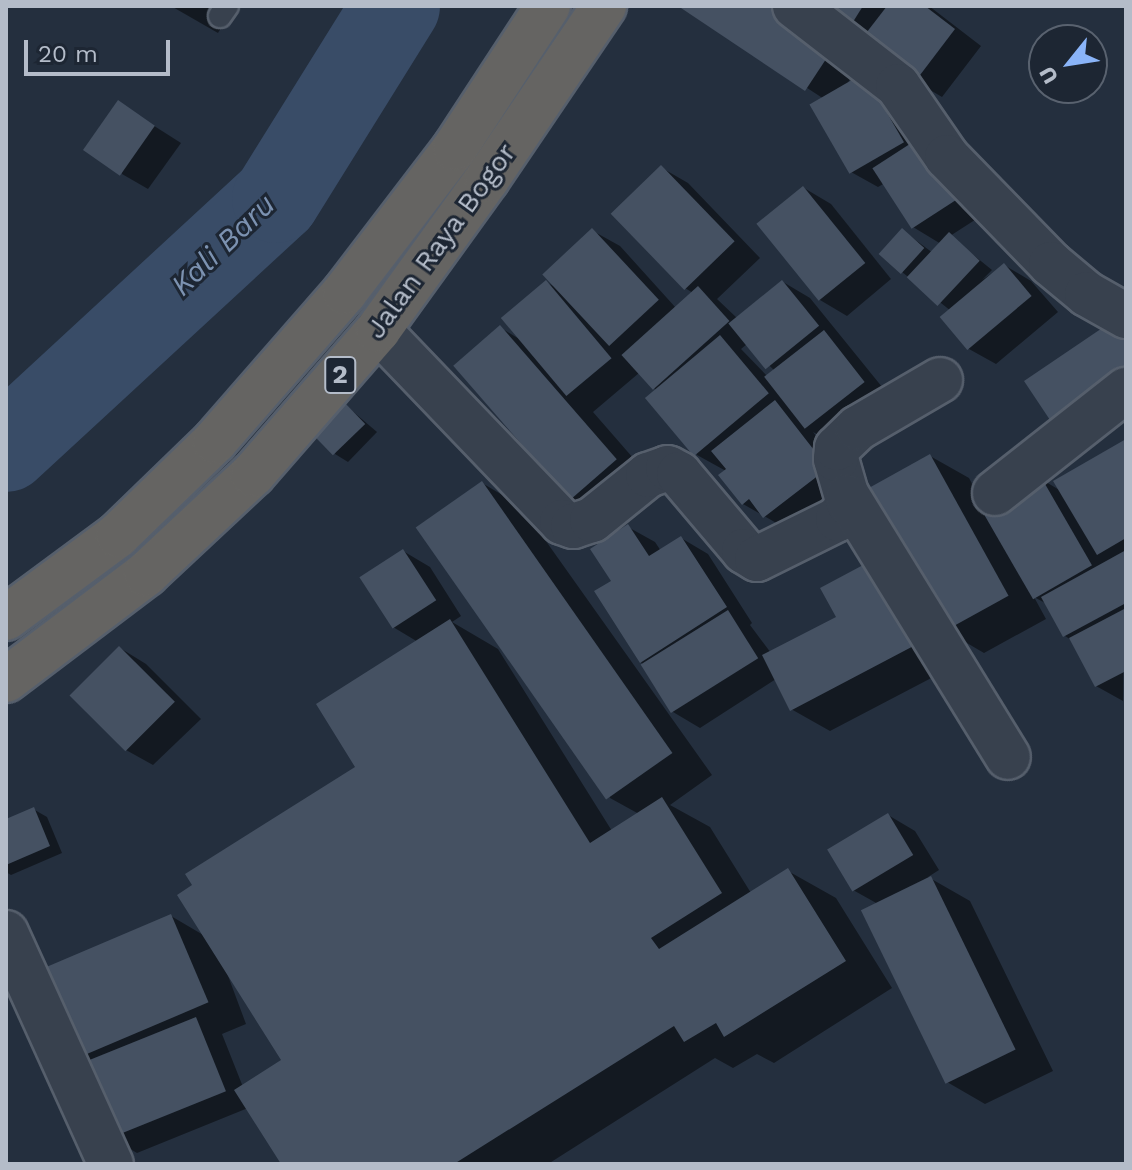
<!DOCTYPE html>
<style>
body{margin:0}
#map{position:relative;width:1132px;height:1170px;overflow:hidden;background:#242f3e;font-family:"Work Sans",sans-serif}
div>[style]{position:absolute}
[style*='--x']{left:calc(var(--x)*1px);top:calc(var(--y)*1px);width:calc(var(--w)*1px);rotate:calc(var(--a)*1deg)}
.shadow>*{inset:0;background:#0007}
.river>*{height:88px;margin:-44px;padding:0 44px;transform-origin:44px;border-radius:44px;background:#394c67}
.building>*{inset:0;background:#455162;transform-origin:0 0}
.roads{filter:drop-shadow(2px 0 #565f6c) drop-shadow(-2px 0 #565f6c) drop-shadow(0 2px #565f6c) drop-shadow(0 -2px #565f6c)}
.service>*{height:22px;margin:-11px;padding:0 11px;transform-origin:11px;border-radius:11px;background:#38414e}
.minor>*{height:44px;margin:-22px;padding:0 22px;transform-origin:22px;border-radius:22px;background:#38414e}
.trunk>*{height:44px;margin:-22px;padding:0 22px;transform-origin:22px;border-radius:22px;background:#656462}
span{translate:-50% -50%;white-space:nowrap;text-align:center;line-height:1.15;-webkit-text-stroke:6px #1d2633;paint-order:stroke}
.shield-label span{padding:2px 6px;background:#1d2633;border:2px solid;border-radius:6px;-webkit-text-stroke-width:0}
.shield-label{font-size:26px;color:#b4bcc9;font-weight:700}
.street-label{font-size:28px;color:#b4bcc9}
.water-label{font-size:30px;color:#7c92b1;font-style:italic}
.frame{position:absolute;inset:0;border:8px solid #b4bcc9;pointer-events:none}
.north{position:absolute;left:1028px;top:24px;width:80px;height:80px;box-sizing:border-box;background:#1d2633;border:2px solid #59626f;border-radius:50%;rotate:240deg;font-size:22px;font-weight:700;line-height:32px;text-align:center;color:#b4bcc9}
.north::after{content:'';display:block;margin:auto;width:28px;height:36px;background:#8ab4f8;clip-path:polygon(50% 0,100% 100%,50% 72%,0 100%)}
.scale{position:absolute;left:24px;top:40px;width:146px;height:36px;box-sizing:border-box;border:4px solid #b4bcc9;border-top:0;padding-left:10px;font-size:24px;line-height:28px;white-space:nowrap;color:#b4bcc9;-webkit-text-stroke:6px #1d2633;paint-order:stroke}
</style>
<div id="map">
<div class="shadow">
<i style="clip-path:polygon(171px 6px,234px 6px,218px 33px)"></i>
<i style="clip-path:polygon(682px 6px,772px 6px,860px 64px,845px 87px,864px 76px,981px 216px,950px 236px,992px 270px,982px 280px,1004px 265px,1031px 281px,1058px 312px,996px 364px,969px 349px,951px 311px,902px 272px,902px 230px,933px 253px,941px 244px,913px 227px,885px 183px,878px 187px,851px 172px,824px 99px)"></i>
<i style="clip-path:polygon(824px 6px,929px 6px,981px 46px,942px 97px,915px 81px,869px 33px)"></i>
<i style="clip-path:polygon(118px 103px,181px 143px,148px 189px,122px 174px)"></i>
<i style="clip-path:polygon(evenodd,662px 168px,688px 183px,760px 258px,717px 299px,738px 319px,783px 282px,810px 298px,891px 398px,835px 444px,813px 432px,854px 484px,792px 532px,743px 504px,726px 471px,697px 455px,658px 392px,639px 373px,593px 412px,654px 482px,610px 521px,571px 499px,501px 328px,521px 340px,546px 282px,557px 288px,593px 231px,620px 246px,676px 308px,693px 293px,685px 288px,662px 168px,747px 344px,776px 372px,769px 378px,741px 349px,747px 344px)"></i>
<i style="clip-path:polygon(804px 188px,831px 204px,891px 279px,847px 316px,820px 300px)"></i>
<i style="clip-path:polygon(343px 403px,377px 432px,348px 462px,335px 454px)"></i>
<i style="clip-path:polygon(1126px 441px,1123px 701px,1096px 686px,1073px 641px,1065px 636px,1047px 604px,1034px 597px,1046px 619px,984px 653px,943px 629px,960px 663px,830px 731px,791px 709px,776px 679px,700px 728px,673px 712px,641px 662px,614px 582px,628px 527px,655px 542px,661px 551px,681px 538px,708px 554px,752px 623px,750px 625px,771px 653px,838px 618px,880px 559px,930px 456px,969px 478px,986px 510px,1041px 479px,1061px 491px)"></i>
<i style="clip-path:polygon(evenodd,482px 483px,521px 506px,712px 775px,670px 805px,710px 827px,751px 893px,788px 871px,836px 898px,892px 988px,774px 1063px,757px 1054px,733px 1068px,715px 1058px,548px 1164px,283px 1164px,248px 1108px,137px 1153px,110px 1137px,70px 1060px,171px 916px,205px 936px,358px 768px,418px 642px,393px 627px,403px 551px,430px 567px,461px 616px,452px 622px,498px 649px,612px 831px,639px 814px,610px 798px,482px 483px,224px 965px,284px 1061px,243px 1087px,222px 1034px,246px 1024px,224px 965px)"></i>
<i style="clip-path:polygon(120px 648px,146px 664px,201px 719px,153px 765px,126px 750px,72px 695px)"></i>
<i style="clip-path:polygon(33px 809px,47px 817px,62px 853px,11px 875px,6px 872px,6px 821px)"></i>
<i style="clip-path:polygon(888px 815px,915px 831px,939px 870px,928px 877px,970px 901px,1053px 1071px,985px 1104px,947px 1082px,878px 904px,853px 890px)"></i>
</div>
<div class="river">
<i style="--x:6;--y:448;--w:367;--a:-42.7"></i>
<i style="--x:276;--y:199;--w:227;--a:-58.1"></i>
</div>
<div class="building">
<i style="clip-path:polygon(678px 6px,772px 6px,834px 47px,805px 91px)"></i>
<i style="clip-path:polygon(820px 6px,863px 6px,851px 25px)"></i>
<i style="clip-path:polygon(887px 6px,925px 6px,955px 29px,914px 83px,860px 41px)"></i>
<i style="left:864px;top:73px;width:80px;height:63px;rotate:60deg"></i>
<i style="left:118px;top:100px;width:45px;height:61px;rotate:35deg"></i>
<i style="left:916px;top:140px;width:72px;height:52px;rotate:57deg"></i>
<i style="left:661px;top:165px;width:106px;height:70px;rotate:46deg"></i>
<i style="left:803px;top:186px;width:99px;height:60px;rotate:51deg"></i>
<i style="left:592px;top:228px;width:98px;height:68px;rotate:47deg"></i>
<i style="left:902px;top:228px;width:30px;height:35px;rotate:42deg"></i>
<i style="left:949px;top:232px;width:42px;height:62px;rotate:43deg"></i>
<i style="left:1004px;top:263px;width:43px;height:84px;rotate:50deg"></i>
<i style="left:546px;top:280px;width:102px;height:59px;rotate:50deg"></i>
<i style="left:782px;top:280px;width:59px;height:69px;rotate:51deg"></i>
<i style="left:698px;top:286px;width:47px;height:103px;rotate:48deg"></i>
<i style="clip-path:polygon(1117px 318px,1126px 331px,1126px 387px,1058px 432px,1024px 381px)"></i>
<i style="left:500px;top:325px;width:178px;height:62px;rotate:49deg"></i>
<i style="left:824px;top:330px;width:66px;height:76px;rotate:52deg"></i>
<i style="left:720px;top:335px;width:76px;height:98px;rotate:50deg"></i>
<i style="clip-path:polygon(775px 400px,828px 468px,763px 518px,749px 499px,742px 505px,718px 475px,726px 469px,711px 451px)"></i>
<i style="left:343px;top:401px;width:32px;height:45px;rotate:46deg"></i>
<i style="clip-path:polygon(1126px 439px,1126px 538px,1097px 555px,1053px 481px)"></i>
<i style="left:930px;top:454px;width:162px;height:74px;rotate:61deg"></i>
<i style="left:1041px;top:477px;width:102px;height:68px;rotate:60deg"></i>
<i style="left:482px;top:481px;width:332px;height:81px;rotate:55deg"></i>
<i style="clip-path:polygon(628px 524px,649px 556px,681px 536px,727px 607px,640px 663px,594px 591px,611px 581px,590px 549px)"></i>
<i style="left:403px;top:549px;width:61px;height:52px;rotate:57deg"></i>
<i style="clip-path:polygon(1126px 550px,1126px 603px,1063px 637px,1041px 597px)"></i>
<i style="clip-path:polygon(880px 556px,923px 641px,790px 711px,762px 655px,836px 617px,820px 588px)"></i>
<i style="clip-path:polygon(1126px 608px,1126px 671px,1095px 687px,1069px 638px)"></i>
<i style="left:728px;top:610px;width:57px;height:103px;rotate:58deg"></i>
<i style="clip-path:polygon(450px 619px,590px 843px,662px 797px,722px 893px,651px 938px,659px 949px,788px 868px,846px 961px,724px 1037px,716px 1023px,684px 1042px,674px 1026px,454px 1164px,281px 1164px,234px 1090px,281px 1060px,177px 895px,192px 885px,185px 874px,355px 767px,316px 704px)"></i>
<i style="left:119px;top:646px;width:79px;height:70px;rotate:45deg"></i>
<i style="clip-path:polygon(34px 807px,50px 846px,6px 865px,6px 819px)"></i>
<i style="left:888px;top:813px;width:49px;height:71px;rotate:59deg"></i>
<i style="left:931px;top:876px;width:193px;height:78px;rotate:64deg"></i>
<i style="left:171px;top:914px;width:96px;height:152px;rotate:67deg"></i>
<i style="left:196px;top:1017px;width:80px;height:127px;rotate:68deg"></i>
</div>
<div class="roads">
<div class="service">
<i style="--x:220;--y:16;--w:12;--a:-55"></i>
</div>
<div class="minor">
<i style="--x:795;--y:6;--w:130;--a:37.8"></i>
<i style="--x:898;--y:86;--w:86;--a:55.4"></i>
<i style="--x:947;--y:157;--w:149;--a:45.8"></i>
<i style="--x:1051;--y:264;--w:47;--a:39.8"></i>
<i style="--x:1087;--y:294;--w:45;--a:29.4"></i>
<i style="--x:378;--y:330;--w:266;--a:46.2"></i>
<i style="--x:562;--y:522;--w:12;--a:20"></i>
<i style="--x:573;--y:526;--w:20;--a:-18"></i>
<i style="--x:592;--y:520;--w:72;--a:-38.8"></i>
<i style="--x:648;--y:475;--w:21;--a:-19"></i>
<i style="--x:668;--y:468;--w:13;--a:29"></i>
<i style="--x:679;--y:474;--w:101;--a:49.8"></i>
<i style="--x:744;--y:551;--w:15;--a:32"></i>
<i style="--x:757;--y:559;--w:90;--a:-26.3"></i>
<i style="--x:838;--y:519;--w:19;--a:-54"></i>
<i style="--x:849;--y:504;--w:47;--a:-106.1"></i>
<i style="--x:836;--y:459;--w:11;--a:-85"></i>
<i style="--x:837;--y:448;--w:29;--a:-44"></i>
<i style="--x:858;--y:428;--w:95;--a:-30.3"></i>
<i style="--x:995;--y:493;--w:167;--a:-38.2"></i>
<i style="--x:848;--y:497;--w:305;--a:58.4"></i>
<i style="--x:6;--y:933;--w:254;--a:65.6"></i>
</div>
<div class="trunk">
<i style="--x:6;--y:618;--w:139;--a:-36.5"></i>
<i style="--x:118;--y:535;--w:135;--a:-44.1"></i>
<i style="--x:215;--y:441;--w:198;--a:-48.9"></i>
<i style="--x:345;--y:292;--w:181;--a:-52.6"></i>
<i style="--x:455;--y:148;--w:170;--a:-56.8"></i>
<i style="--x:6;--y:680;--w:176;--a:-37.1"></i>
<i style="--x:146;--y:574;--w:146;--a:-43.1"></i>
<i style="--x:253;--y:474;--w:191;--a:-49"></i>
<i style="--x:378;--y:330;--w:186;--a:-54.2"></i>
<i style="--x:487;--y:179;--w:209;--a:-55.9"></i>
</div>
</div>
<div class="shield-label">
<span style="left:340px;top:375px">2</span>
</div>
<div class="street-label">
<span style="left:441px;top:241px;rotate:-54deg">Jalan Raya Bogor</span>
</div>
<div class="water-label">
<span style="left:223px;top:245px;rotate:-44deg">Kali Baru</span>
</div>
<div class="frame"></div>
<div class="north">U</div>
<div class="scale">20 m</div>
</div>
